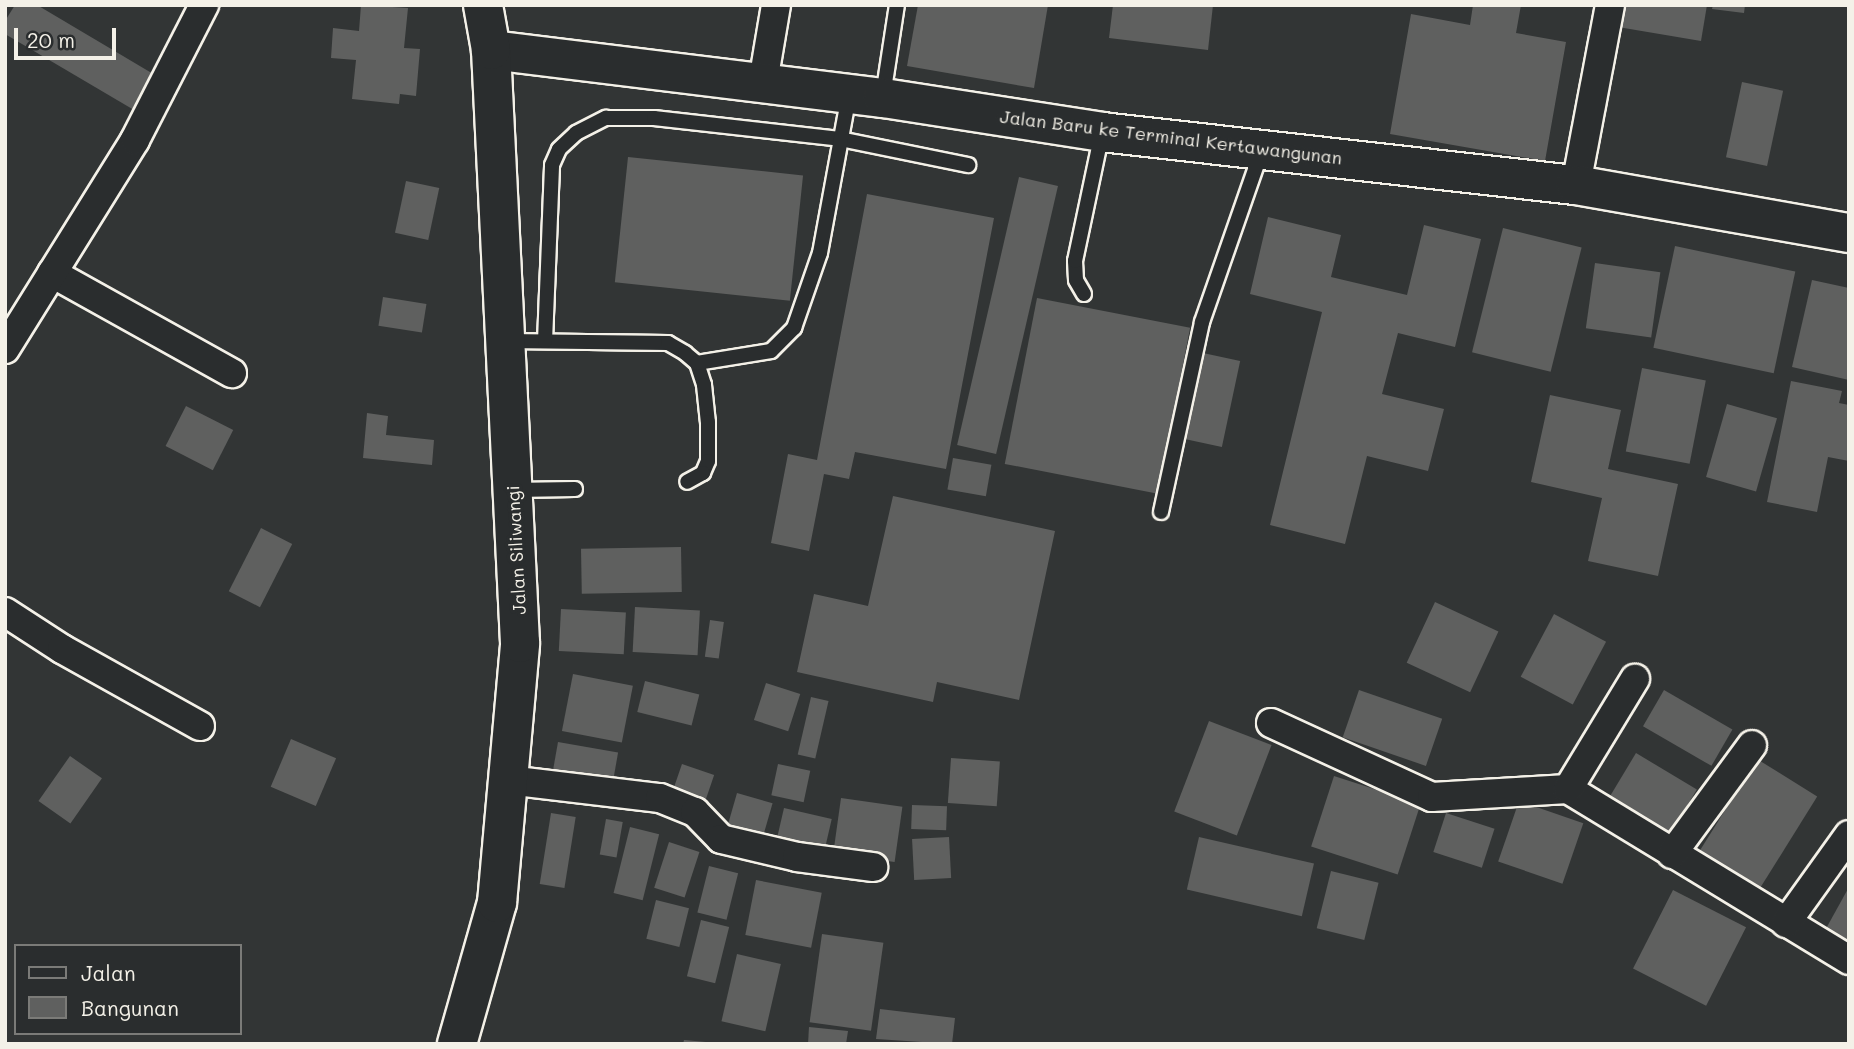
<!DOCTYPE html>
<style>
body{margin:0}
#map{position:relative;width:1854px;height:1049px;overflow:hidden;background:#323535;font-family:Mali,sans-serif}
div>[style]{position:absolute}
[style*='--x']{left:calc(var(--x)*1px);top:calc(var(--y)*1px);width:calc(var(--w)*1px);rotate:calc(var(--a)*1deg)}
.building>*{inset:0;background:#5f605f;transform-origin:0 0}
.roads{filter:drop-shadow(2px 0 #f4f1e8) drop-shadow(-2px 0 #f4f1e8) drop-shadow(0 2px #f4f1e8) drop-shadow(0 -2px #f4f1e8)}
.lane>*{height:14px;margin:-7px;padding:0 7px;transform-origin:7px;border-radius:7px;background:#2a2d2e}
.street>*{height:28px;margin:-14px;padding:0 14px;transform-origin:14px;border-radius:14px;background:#2a2d2e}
.secondary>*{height:38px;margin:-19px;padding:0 19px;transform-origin:19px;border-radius:19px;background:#2a2d2e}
.primary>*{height:38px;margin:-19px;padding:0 19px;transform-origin:19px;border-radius:19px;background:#2a2d2e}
span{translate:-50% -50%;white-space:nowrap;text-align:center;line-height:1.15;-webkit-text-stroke:7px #2a2d2e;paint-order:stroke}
.street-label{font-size:18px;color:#f4f1e8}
.frame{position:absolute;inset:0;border:7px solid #f4f1e8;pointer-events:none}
.legend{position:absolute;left:14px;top:944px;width:228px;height:91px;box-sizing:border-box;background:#2a2d2e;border:2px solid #7b7b78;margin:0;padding:9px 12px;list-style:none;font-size:21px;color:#f4f1e8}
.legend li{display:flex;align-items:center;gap:14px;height:35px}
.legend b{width:35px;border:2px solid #7b7b78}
.scale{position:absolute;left:14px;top:28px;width:102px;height:32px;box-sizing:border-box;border:4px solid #f4f1e8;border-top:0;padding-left:9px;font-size:21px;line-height:24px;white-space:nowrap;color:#f4f1e8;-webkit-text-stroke:5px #2a2d2e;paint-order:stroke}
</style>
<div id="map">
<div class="building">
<i style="clip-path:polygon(15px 5px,37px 5px,155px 75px,134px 110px,5px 34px,5px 21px)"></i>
<i style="clip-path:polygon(361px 5px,408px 8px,404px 48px,420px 49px,416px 96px,400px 94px,399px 104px,352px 99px,356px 60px,331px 58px,333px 28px,359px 31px)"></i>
<i style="clip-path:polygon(918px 5px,1048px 5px,1034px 88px,907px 66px)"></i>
<i style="clip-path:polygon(1113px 5px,1213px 5px,1208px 50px,1109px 38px)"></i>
<i style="clip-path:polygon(1473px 5px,1521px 5px,1516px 33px,1566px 42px,1545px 161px,1390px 134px,1411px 14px,1470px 25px)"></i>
<i style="clip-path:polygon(1622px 5px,1707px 5px,1701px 41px,1618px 27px)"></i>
<i style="clip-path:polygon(1713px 5px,1745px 5px,1744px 13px,1712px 9px)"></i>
<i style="left:1742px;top:82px;width:42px;height:77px;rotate:12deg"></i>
<i style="left:628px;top:157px;width:176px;height:126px;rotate:6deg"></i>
<i style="left:1019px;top:177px;width:40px;height:275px;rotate:13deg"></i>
<i style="left:406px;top:181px;width:34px;height:53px;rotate:12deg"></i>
<i style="clip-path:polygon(867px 194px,994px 218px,946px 469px,855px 452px,849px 479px,824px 474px,809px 551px,771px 543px,788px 454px,817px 460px)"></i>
<i style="clip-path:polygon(1268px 217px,1341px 235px,1331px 277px,1407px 295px,1424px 225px,1481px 239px,1455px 347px,1398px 333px,1382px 394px,1444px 409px,1428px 471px,1367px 456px,1345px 544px,1270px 525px,1322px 312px,1250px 294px)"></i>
<i style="left:1503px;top:228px;width:81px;height:128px;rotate:14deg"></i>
<i style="left:1675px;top:246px;width:123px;height:104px;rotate:12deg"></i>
<i style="left:1595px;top:263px;width:66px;height:66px;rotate:8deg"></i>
<i style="clip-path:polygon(1812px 280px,1849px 288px,1849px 380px,1792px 367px)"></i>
<i style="left:383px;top:297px;width:44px;height:29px;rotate:9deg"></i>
<i style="left:1037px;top:298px;width:156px;height:169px;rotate:11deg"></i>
<i style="left:1203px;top:353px;width:38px;height:88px;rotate:12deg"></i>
<i style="left:1642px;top:368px;width:65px;height:85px;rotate:11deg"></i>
<i style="clip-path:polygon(1791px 381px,1842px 391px,1839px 403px,1849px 405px,1849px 461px,1828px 457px,1817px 512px,1767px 502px)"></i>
<i style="clip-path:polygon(1550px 395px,1621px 410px,1608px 469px,1678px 484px,1658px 576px,1588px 561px,1602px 498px,1531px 482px)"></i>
<i style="left:1727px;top:404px;width:52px;height:76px;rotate:16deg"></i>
<i style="left:186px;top:406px;width:53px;height:45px;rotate:27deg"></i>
<i style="clip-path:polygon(367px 413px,388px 416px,386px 435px,434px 440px,432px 465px,363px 458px)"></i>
<i style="left:953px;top:458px;width:39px;height:32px;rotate:10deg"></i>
<i style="clip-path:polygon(893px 496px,1055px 531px,1019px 700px,937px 682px,933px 702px,797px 672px,814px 594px,868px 606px)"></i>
<i style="left:261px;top:528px;width:35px;height:71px;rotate:27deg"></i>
<i style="left:681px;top:547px;width:45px;height:100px;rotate:89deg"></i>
<i style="left:1435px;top:602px;width:70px;height:67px;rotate:25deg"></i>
<i style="left:635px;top:607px;width:65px;height:45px;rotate:3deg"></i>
<i style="left:561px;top:609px;width:65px;height:42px;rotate:3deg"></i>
<i style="left:1554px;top:614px;width:59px;height:71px;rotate:28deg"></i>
<i style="left:710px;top:620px;width:14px;height:37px;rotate:8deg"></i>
<i style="left:573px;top:674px;width:61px;height:58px;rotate:11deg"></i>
<i style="left:645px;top:681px;width:56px;height:32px;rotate:14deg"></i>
<i style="left:766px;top:683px;width:36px;height:39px;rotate:18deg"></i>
<i style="left:1359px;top:690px;width:88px;height:50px;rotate:19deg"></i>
<i style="left:1664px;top:690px;width:79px;height:42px;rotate:30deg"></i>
<i style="left:811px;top:697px;width:18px;height:59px;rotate:13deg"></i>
<i style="left:1209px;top:721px;width:67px;height:97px;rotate:21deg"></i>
<i style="left:291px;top:739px;width:49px;height:52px;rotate:23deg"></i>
<i style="left:558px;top:742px;width:61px;height:32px;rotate:10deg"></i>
<i style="left:1636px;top:753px;width:71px;height:54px;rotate:31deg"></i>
<i style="left:70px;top:756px;width:39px;height:55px;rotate:35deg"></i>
<i style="left:951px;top:758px;width:49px;height:45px;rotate:4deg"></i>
<i style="left:1757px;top:759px;width:71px;height:109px;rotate:32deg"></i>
<i style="left:682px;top:764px;width:34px;height:31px;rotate:19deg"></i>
<i style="left:778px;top:764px;width:33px;height:32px;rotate:12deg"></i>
<i style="left:1334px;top:776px;width:91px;height:74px;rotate:18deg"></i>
<i style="left:737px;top:793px;width:37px;height:43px;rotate:16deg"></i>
<i style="left:841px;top:798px;width:62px;height:56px;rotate:8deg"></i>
<i style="left:1519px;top:801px;width:68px;height:64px;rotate:19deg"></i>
<i style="left:912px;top:805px;width:35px;height:24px;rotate:2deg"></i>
<i style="left:784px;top:808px;width:49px;height:37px;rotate:13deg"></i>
<i style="left:551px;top:813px;width:25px;height:72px;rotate:9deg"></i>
<i style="left:1446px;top:813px;width:51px;height:41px;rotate:18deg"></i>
<i style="left:606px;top:819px;width:17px;height:36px;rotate:10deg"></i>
<i style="left:630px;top:827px;width:30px;height:68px;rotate:14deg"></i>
<i style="left:949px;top:837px;width:41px;height:37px;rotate:87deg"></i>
<i style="left:1199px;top:837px;width:118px;height:54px;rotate:13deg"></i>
<i style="left:669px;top:842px;width:32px;height:48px;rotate:18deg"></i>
<i style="left:709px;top:866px;width:30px;height:48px;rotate:14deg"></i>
<i style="left:1331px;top:871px;width:49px;height:59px;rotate:14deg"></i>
<i style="left:756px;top:880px;width:67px;height:56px;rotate:11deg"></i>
<i style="clip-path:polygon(1849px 887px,1849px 948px,1823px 934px)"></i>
<i style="left:1673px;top:890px;width:82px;height:88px;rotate:27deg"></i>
<i style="left:656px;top:900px;width:34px;height:40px;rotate:14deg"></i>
<i style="left:701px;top:920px;width:29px;height:58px;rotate:14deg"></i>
<i style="left:822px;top:934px;width:62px;height:89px;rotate:8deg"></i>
<i style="left:737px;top:954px;width:45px;height:69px;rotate:13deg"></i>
<i style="clip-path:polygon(880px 1009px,955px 1018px,952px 1044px,876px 1039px)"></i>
<i style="clip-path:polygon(809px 1027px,848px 1031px,846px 1044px,808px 1044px)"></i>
<i style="clip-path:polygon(684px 1040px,706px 1042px,706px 1044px,683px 1044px)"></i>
</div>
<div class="roads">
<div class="lane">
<i style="--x:883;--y:96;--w:92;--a:-81.3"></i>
<i style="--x:1084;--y:294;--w:16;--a:-120"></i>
<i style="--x:1076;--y:280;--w:19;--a:-93"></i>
<i style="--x:1075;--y:261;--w:131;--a:-78.1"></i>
<i style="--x:507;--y:341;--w:161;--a:0.7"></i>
<i style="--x:668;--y:343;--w:20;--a:30"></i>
<i style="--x:685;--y:353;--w:16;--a:40"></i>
<i style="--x:697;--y:363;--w:23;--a:72"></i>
<i style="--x:704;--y:385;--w:37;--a:84"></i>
<i style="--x:708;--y:422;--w:39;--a:90"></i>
<i style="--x:708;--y:461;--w:13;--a:113"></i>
<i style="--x:703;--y:473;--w:18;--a:151"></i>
<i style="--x:545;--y:341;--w:176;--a:-87.7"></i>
<i style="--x:552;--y:165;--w:17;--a:-66"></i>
<i style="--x:559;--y:149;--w:23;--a:-43"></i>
<i style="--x:576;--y:133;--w:34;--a:-27"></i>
<i style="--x:606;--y:118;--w:48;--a:0"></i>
<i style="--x:654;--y:118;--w:187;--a:6.4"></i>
<i style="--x:840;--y:139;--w:131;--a:11.5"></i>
<i style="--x:697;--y:363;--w:75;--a:-9.2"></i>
<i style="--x:771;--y:351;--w:33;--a:-45"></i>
<i style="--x:794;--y:328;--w:79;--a:-70.9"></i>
<i style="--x:820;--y:253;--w:161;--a:-79.6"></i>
<i style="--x:513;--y:490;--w:62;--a:-0.9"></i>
<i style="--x:1161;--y:512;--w:194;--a:-77.8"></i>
<i style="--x:1202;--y:322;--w:179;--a:-70.8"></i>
</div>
<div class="street">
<i style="--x:763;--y:82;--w:78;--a:-80.4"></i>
<i style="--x:1576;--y:185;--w:183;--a:-79.3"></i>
<i style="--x:52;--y:273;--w:206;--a:29.1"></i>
<i style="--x:5;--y:349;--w:246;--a:-58.1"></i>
<i style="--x:135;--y:140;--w:152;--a:-62.9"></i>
<i style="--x:5;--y:612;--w:68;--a:33"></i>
<i style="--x:62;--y:649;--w:158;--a:29.2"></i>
<i style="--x:1271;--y:723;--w:177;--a:24.7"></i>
<i style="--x:1432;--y:797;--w:136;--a:-3.4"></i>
<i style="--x:1568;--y:789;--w:329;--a:31.3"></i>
<i style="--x:508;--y:780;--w:153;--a:6.8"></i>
<i style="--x:660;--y:798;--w:38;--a:22"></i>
<i style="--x:695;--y:812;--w:37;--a:46"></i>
<i style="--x:721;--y:839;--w:78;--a:13.3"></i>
<i style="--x:797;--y:857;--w:77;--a:7.5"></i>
<i style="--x:1568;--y:789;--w:129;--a:-58.7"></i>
<i style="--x:1672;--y:854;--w:135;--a:-53.7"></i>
<i style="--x:1786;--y:923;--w:108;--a:-54.4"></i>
</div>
<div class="secondary">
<i style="--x:491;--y:50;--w:395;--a:7"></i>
<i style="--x:883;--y:98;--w:222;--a:8.8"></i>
<i style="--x:1102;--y:132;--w:477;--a:6.4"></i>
<i style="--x:1576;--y:185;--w:277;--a:10"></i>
</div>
<div class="primary">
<i style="--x:457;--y:1044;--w:147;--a:-74.2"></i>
<i style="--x:497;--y:903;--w:261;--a:-84.9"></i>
<i style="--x:520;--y:643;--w:594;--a:-92.8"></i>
<i style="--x:491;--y:50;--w:46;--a:-100.1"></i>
</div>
</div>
<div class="street-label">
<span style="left:1171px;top:137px;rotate:7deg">Jalan Baru ke Terminal Kertawangunan</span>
<span style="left:516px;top:550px;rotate:-93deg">Jalan Siliwangi</span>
</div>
<div class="frame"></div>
<ul class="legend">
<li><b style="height:9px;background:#2a2d2e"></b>Jalan</li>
<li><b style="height:19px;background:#5f605f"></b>Bangunan</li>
</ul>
<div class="scale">20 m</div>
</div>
